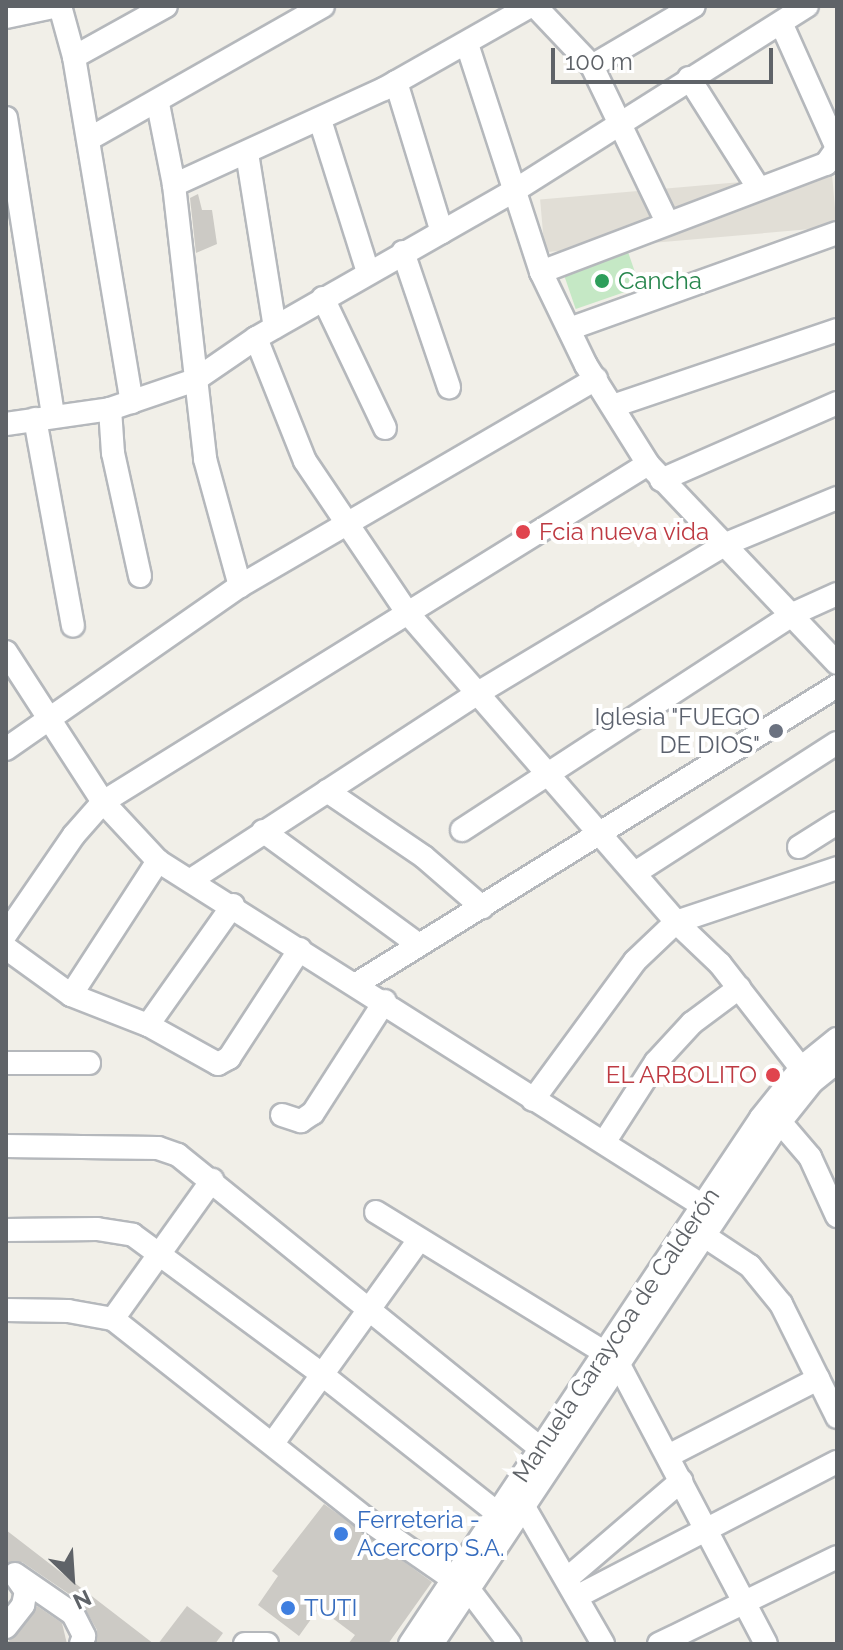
<!DOCTYPE html>
<meta charset="utf-8">
<style>
body{margin:0}
#map{position:relative;width:843px;height:1650px;overflow:hidden;background:#f1efe8;font-family:Raleway,sans-serif}
div>[style]{position:absolute}
[style*='--x']{left:calc(var(--x)*1px);top:calc(var(--y)*1px);width:calc(var(--w)*1px);rotate:calc(var(--a)*1deg)}
.education>*{inset:0;background:#e1ded6;transform-origin:0 0}
.green>*{inset:0;background:#c5e8c5;transform-origin:0 0}
.building>*{inset:0;background:#cccac5}
.roads{filter:drop-shadow(2px 0 #b5b8bc) drop-shadow(-2px 0 #b5b8bc) drop-shadow(0 2px #b5b8bc) drop-shadow(0 -2px #b5b8bc)}
.minor>*{height:22px;margin:-11px;padding:0 11px;transform-origin:11px;border-radius:11px;background:#fff}
.dots>*{width:22px;height:22px;translate:-50% -50%;box-sizing:border-box;border:4px solid #fff;border-radius:50%}
span{translate:-50% -50%;white-space:nowrap;text-align:center;line-height:1.15;-webkit-text-stroke:8px #fff;paint-order:stroke}
.leisure-label{font-size:24px;color:#27864d}
.left{translate:0 -50%;text-align:left}
.health-label{font-size:24px;color:#be3a42}
.right{translate:-100% -50%;text-align:right}
.worship-label{font-size:24px;color:#5b616d}
.street-label{font-size:24px;color:#5f6368}
.shop-label{font-size:24px;color:#366cbe}
.frame{position:absolute;inset:0;border:8px solid #5f6368;pointer-events:none}
.north{position:absolute;left:32px;top:1538px;width:80px;height:80px;-webkit-text-stroke:6px #fff;paint-order:stroke;rotate:155deg;font-size:22px;font-weight:700;line-height:32px;text-align:center;color:#5f6368}
.north::after{content:'';display:block;margin:auto;width:28px;height:36px;background:#5f6368;clip-path:polygon(50% 0,100% 100%,50% 72%,0 100%)}
.scale{position:absolute;left:551px;top:48px;width:222px;height:36px;box-sizing:border-box;border:4px solid #5f6368;border-top:0;padding-left:10px;font-size:24px;line-height:28px;white-space:nowrap;color:#5f6368;-webkit-text-stroke:6px #fff;paint-order:stroke}
</style>
<div id="map">
<div class="education">
<i style="left:832px;top:174px;width:53px;height:293px;rotate:85deg"></i>
</div>
<div class="green">
<i style="left:627px;top:249px;width:40px;height:68px;rotate:71deg"></i>
</div>
<div class="building">
<i style="clip-path:polygon(198px 194px,202px 210px,212px 210px,217px 244px,196px 253px,190px 198px)"></i>
<i style="clip-path:polygon(324px 1504px,432px 1582px,388px 1644px,348px 1644px,355px 1635px,319px 1608px,299px 1636px,258px 1605px,278px 1576px,272px 1571px)"></i>
<i style="clip-path:polygon(6px 1530px,154px 1644px,96px 1644px,97px 1630px,81px 1602px,22px 1562px,6px 1564px)"></i>
<i style="clip-path:polygon(37px 1606px,62px 1623px,67px 1644px,6px 1644px)"></i>
<i style="clip-path:polygon(187px 1606px,223px 1633px,215px 1644px,158px 1644px)"></i>
</div>
<div class="roads">
<div class="minor">
<i style="--x:60;--y:6;--w:53;--a:74.6"></i>
<i style="--x:74;--y:57;--w:350;--a:80.5"></i>
<i style="--x:535;--y:6;--w:83;--a:46.5"></i>
<i style="--x:592;--y:66;--w:173;--a:64.3"></i>
<i style="--x:6;--y:17;--w:53;--a:-11.9"></i>
<i style="--x:782;--y:25;--w:135;--a:65.9"></i>
<i style="--x:467;--y:44;--w:240;--a:72"></i>
<i style="--x:541;--y:272;--w:103;--a:64.2"></i>
<i style="--x:586;--y:365;--w:117;--a:57.9"></i>
<i style="--x:648;--y:464;--w:274;--a:46.5"></i>
<i style="--x:74;--y:57;--w:105;--a:-29"></i>
<i style="--x:592;--y:66;--w:118;--a:-30.5"></i>
<i style="--x:689;--y:78;--w:129;--a:57.7"></i>
<i style="--x:396;--y:82;--w:157;--a:73"></i>
<i style="--x:158;--y:104;--w:83;--a:78.8"></i>
<i style="--x:174;--y:185;--w:276;--a:83.5"></i>
<i style="--x:205;--y:459;--w:132;--a:74.6"></i>
<i style="--x:6;--y:118;--w:302;--a:81"></i>
<i style="--x:320;--y:120;--w:159;--a:72.5"></i>
<i style="--x:89;--y:139;--w:269;--a:-29.6"></i>
<i style="--x:247;--y:153;--w:176;--a:80.9"></i>
<i style="--x:174;--y:185;--w:231;--a:-24.6"></i>
<i style="--x:384;--y:89;--w:168;--a:-29.6"></i>
<i style="--x:403;--y:252;--w:143;--a:71.2"></i>
<i style="--x:541;--y:272;--w:305;--a:-20.8"></i>
<i style="--x:826;--y:164;--w:19;--a:-55"></i>
<i style="--x:323;--y:298;--w:144;--a:64.5"></i>
<i style="--x:569;--y:329;--w:285;--a:-19.7"></i>
<i style="--x:256;--y:338;--w:132;--a:68.3"></i>
<i style="--x:305;--y:461;--w:181;--a:56"></i>
<i style="--x:406;--y:611;--w:412;--a:49"></i>
<i style="--x:676;--y:922;--w:61;--a:43.7"></i>
<i style="--x:720;--y:964;--w:132;--a:52.1"></i>
<i style="--x:613;--y:406;--w:237;--a:-18.7"></i>
<i style="--x:110;--y:409;--w:44;--a:86.1"></i>
<i style="--x:113;--y:453;--w:126;--a:77.6"></i>
<i style="--x:35;--y:419;--w:210;--a:79.6"></i>
<i style="--x:6;--y:424;--w:105;--a:-8.2"></i>
<i style="--x:110;--y:409;--w:90;--a:-18.8"></i>
<i style="--x:195;--y:380;--w:74;--a:-34.5"></i>
<i style="--x:256;--y:338;--w:301;--a:-29.7"></i>
<i style="--x:517;--y:189;--w:343;--a:-32.3"></i>
<i style="--x:661;--y:480;--w:192;--a:-23.6"></i>
<i style="--x:6;--y:652;--w:179;--a:57.1"></i>
<i style="--x:103;--y:802;--w:81;--a:47"></i>
<i style="--x:158;--y:861;--w:645;--a:32.33"></i>
<i style="--x:6;--y:749;--w:285;--a:-34.9"></i>
<i style="--x:240;--y:586;--w:412;--a:-30.2"></i>
<i style="--x:327;--y:791;--w:117;--a:34.2"></i>
<i style="--x:424;--y:857;--w:77;--a:40.8"></i>
<i style="--x:462;--y:830;--w:397;--a:-33.1"></i>
<i style="--x:795;--y:613;--w:46;--a:-24.3"></i>
<i style="--x:263;--y:831;--w:193;--a:36.2"></i>
<i style="--x:799;--y:847;--w:45;--a:-32.3"></i>
<i style="--x:635;--y:873;--w:240;--a:-32.8"></i>
<i style="--x:191;--y:880;--w:343;--a:-33.1"></i>
<i style="--x:478;--y:693;--w:289;--a:-31"></i>
<i style="--x:726;--y:544;--w:120;--a:-22.5"></i>
<i style="--x:6;--y:934;--w:120;--a:-55.5"></i>
<i style="--x:74;--y:835;--w:44;--a:-48.7"></i>
<i style="--x:103;--y:802;--w:641;--a:-31.81"></i>
<i style="--x:6;--y:948;--w:80;--a:35.9"></i>
<i style="--x:71;--y:995;--w:83;--a:21.3"></i>
<i style="--x:148;--y:1025;--w:80;--a:29.1"></i>
<i style="--x:218;--y:1064;--w:13;--a:-29"></i>
<i style="--x:229;--y:1058;--w:130;--a:-56.9"></i>
<i style="--x:358;--y:983;--w:564;--a:-31.8"></i>
<i style="--x:71;--y:995;--w:160;--a:-57"></i>
<i style="--x:148;--y:1025;--w:147;--a:-54.7"></i>
<i style="--x:6;--y:1063;--w:83;--a:0"></i>
<i style="--x:533;--y:1100;--w:172;--a:-53.7"></i>
<i style="--x:635;--y:961;--w:57;--a:-43.6"></i>
<i style="--x:676;--y:922;--w:170;--a:-18.5"></i>
<i style="--x:282;--y:1115;--w:20;--a:18"></i>
<i style="--x:301;--y:1121;--w:14;--a:-34"></i>
<i style="--x:313;--y:1113;--w:133;--a:-57.3"></i>
<i style="--x:780;--y:1122;--w:46;--a:49.4"></i>
<i style="--x:810;--y:1157;--w:65;--a:65.4"></i>
<i style="--x:605;--y:1141;--w:94;--a:-57.2"></i>
<i style="--x:656;--y:1062;--w:53;--a:-47.3"></i>
<i style="--x:692;--y:1023;--w:59;--a:-36.7"></i>
<i style="--x:6;--y:1146;--w:152;--a:0.8"></i>
<i style="--x:158;--y:1148;--w:21;--a:19"></i>
<i style="--x:178;--y:1155;--w:467;--a:39"></i>
<i style="--x:376;--y:1212;--w:269;--a:31.6"></i>
<i style="--x:6;--y:1230;--w:91;--a:-0.6"></i>
<i style="--x:97;--y:1229;--w:36;--a:9"></i>
<i style="--x:133;--y:1235;--w:232;--a:36.4"></i>
<i style="--x:320;--y:1373;--w:226;--a:38.3"></i>
<i style="--x:703;--y:1235;--w:56;--a:33.4"></i>
<i style="--x:750;--y:1266;--w:49;--a:50.8"></i>
<i style="--x:781;--y:1304;--w:126;--a:63.6"></i>
<i style="--x:6;--y:1310;--w:62;--a:0.9"></i>
<i style="--x:68;--y:1311;--w:46;--a:10.1"></i>
<i style="--x:113;--y:1319;--w:323;--a:38.3"></i>
<i style="--x:366;--y:1519;--w:107;--a:34.7"></i>
<i style="--x:113;--y:1319;--w:171;--a:-54.5"></i>
<i style="--x:619;--y:1365;--w:315;--a:62.2"></i>
<i style="--x:273;--y:1443;--w:250;--a:-54.3"></i>
<i style="--x:668;--y:1456;--w:169;--a:-27.2"></i>
<i style="--x:524;--y:1507;--w:158;--a:60"></i>
<i style="--x:15;--y:1574;--w:70;--a:34.6"></i>
<i style="--x:73;--y:1614;--w:25;--a:63"></i>
<i style="--x:84;--y:1636;--w:9;--a:111"></i>
<i style="--x:569;--y:1577;--w:148;--a:-40.6"></i>
<i style="--x:470;--y:1591;--w:66;--a:53"></i>
<i style="--x:580;--y:1595;--w:289;--a:-27.4"></i>
<i style="--x:6;--y:1627;--w:28;--a:-52"></i>
<i style="--x:23;--y:1605;--w:14;--a:-78"></i>
<i style="--x:26;--y:1591;--w:19;--a:-125"></i>
<i style="--x:245;--y:1644;--w:22;--a:0"></i>
<i style="--x:410;--y:1644;--w:632;--a:-56.28"></i>
<i style="--x:761;--y:1118;--w:64;--a:-51.3"></i>
<i style="--x:801;--y:1068;--w:46;--a:-38.9"></i>
<i style="--x:432;--y:1644;--w:627;--a:-56.31"></i>
<i style="--x:780;--y:1122;--w:51;--a:-51.3"></i>
<i style="--x:812;--y:1082;--w:32;--a:-39"></i>
<i style="--x:659;--y:1644;--w:198;--a:-26"></i>
</div>
</div>
<div class="dots">
<i style="left:602px;top:281px;background:#2e9e5b"></i>
<i style="left:523px;top:532px;background:#e0444e"></i>
<i style="left:776px;top:731px;background:#6b7280"></i>
<i style="left:773px;top:1075px;background:#e0444e"></i>
<i style="left:341px;top:1534px;background:#3f7fe0"></i>
<i style="left:288px;top:1608px;background:#3f7fe0"></i>
</div>
<div class="leisure-label">
<span class="left" style="left:618px;top:281px">Cancha</span>
</div>
<div class="health-label">
<span class="left" style="left:539px;top:532px">Fcia nueva vida</span>
<span class="right" style="left:757px;top:1075px">EL ARBOLITO</span>
</div>
<div class="worship-label">
<span class="right" style="left:760px;top:731px">Iglesia "FUEGO<br>DE DIOS"</span>
</div>
<div class="street-label">
<span style="left:616px;top:1335px;rotate:-56deg">Manuela Garaycoa de Calderón</span>
</div>
<div class="shop-label">
<span class="left" style="left:357px;top:1534px">Ferreteria -<br>Acercorp S.A.</span>
<span class="left" style="left:304px;top:1608px">TUTI</span>
</div>
<div class="frame"></div>
<div class="north">N</div>
<div class="scale">100 m</div>
</div>
